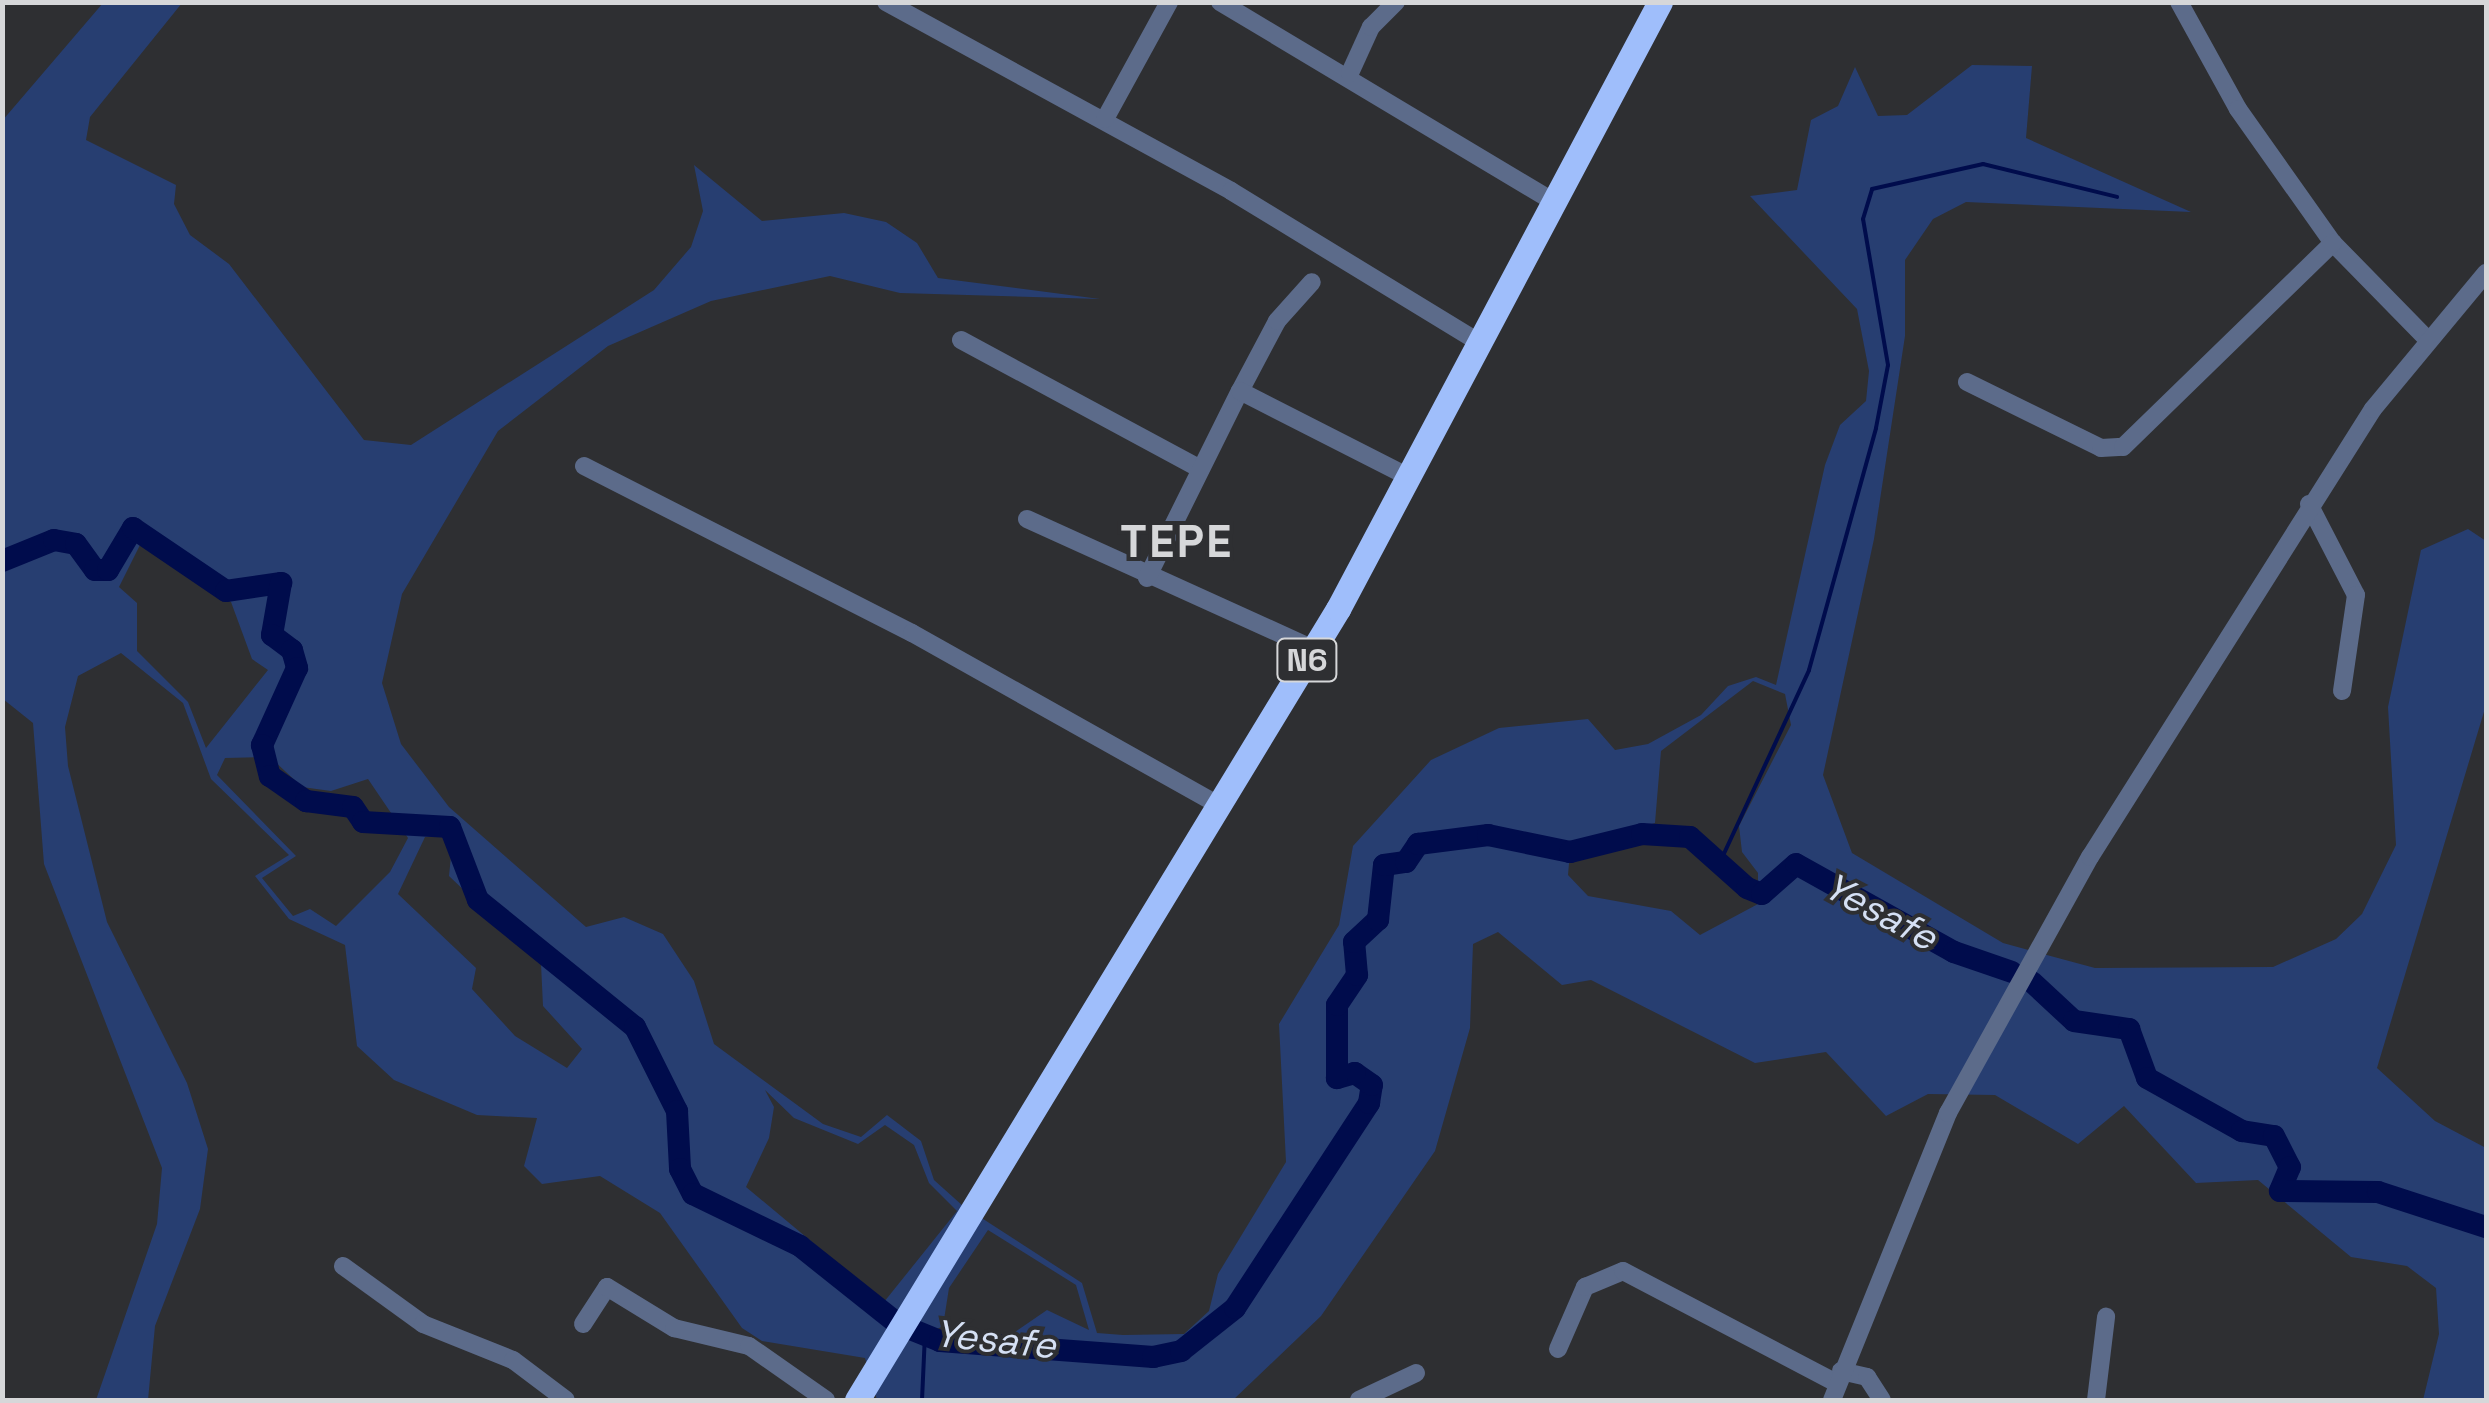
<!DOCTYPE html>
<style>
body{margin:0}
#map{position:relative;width:2489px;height:1403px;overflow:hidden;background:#2e2f32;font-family:"Space Grotesk",sans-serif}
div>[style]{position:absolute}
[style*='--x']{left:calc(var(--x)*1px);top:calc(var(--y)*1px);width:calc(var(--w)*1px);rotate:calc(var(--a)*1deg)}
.green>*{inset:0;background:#273e71}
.stream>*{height:4px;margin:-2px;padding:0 2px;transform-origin:2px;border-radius:2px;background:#000c4c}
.river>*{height:22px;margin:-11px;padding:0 11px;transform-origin:11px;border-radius:11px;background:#000c4c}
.minor>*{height:18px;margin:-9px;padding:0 9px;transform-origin:9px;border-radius:9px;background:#5c6b8a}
.highway>*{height:25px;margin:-12.5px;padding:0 12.5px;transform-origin:12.5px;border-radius:12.5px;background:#9fbefb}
span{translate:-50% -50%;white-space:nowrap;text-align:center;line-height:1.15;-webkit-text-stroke:8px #2e2f32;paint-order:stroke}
.shield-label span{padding:2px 8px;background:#2e2f32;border:2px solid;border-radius:8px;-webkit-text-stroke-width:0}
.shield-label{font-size:32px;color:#d6d7d9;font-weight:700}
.water-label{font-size:38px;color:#d5e0f4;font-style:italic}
.district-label{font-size:45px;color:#d6d7d9;font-weight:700;letter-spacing:2.5px}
.frame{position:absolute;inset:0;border:5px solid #d6d7d9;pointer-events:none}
</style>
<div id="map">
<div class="green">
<i style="clip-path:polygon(evenodd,103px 3px,182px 3px,90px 117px,86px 140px,176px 185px,174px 204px,190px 235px,229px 264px,364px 440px,411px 445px,654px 290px,691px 247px,703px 211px,694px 165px,762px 221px,844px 213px,886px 222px,917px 243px,938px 278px,1100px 299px,900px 293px,830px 276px,711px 301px,608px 346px,498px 431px,402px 594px,382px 683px,401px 744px,449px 807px,586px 927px,624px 917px,663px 934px,694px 981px,714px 1044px,823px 1124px,861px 1137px,887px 1115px,921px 1141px,934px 1180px,963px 1206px,1082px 1283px,1097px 1333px,1123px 1335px,1184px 1334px,1209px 1311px,1218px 1274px,1286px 1162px,1279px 1024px,1339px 925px,1353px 846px,1431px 760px,1499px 728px,1588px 719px,1615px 750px,1648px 744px,1701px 715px,1728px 686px,1756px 677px,1776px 685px,1825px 465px,1840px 425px,1866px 401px,1869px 371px,1857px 309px,1750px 196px,1797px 190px,1811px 120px,1838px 106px,1855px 67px,1878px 116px,1907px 115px,1972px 65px,2032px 66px,2026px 138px,2191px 212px,1966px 202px,1933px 219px,1905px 260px,1905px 336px,1874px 539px,1823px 775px,1852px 853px,2003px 943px,2095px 968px,2273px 967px,2336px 939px,2362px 914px,2396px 845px,2388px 707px,2421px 550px,2468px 529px,2486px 541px,2486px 705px,2377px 1068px,2435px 1121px,2486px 1148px,2486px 1400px,2423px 1400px,2439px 1334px,2436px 1288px,2407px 1266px,2351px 1257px,2258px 1180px,2196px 1183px,2124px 1106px,2078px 1144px,1995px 1095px,1928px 1094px,1886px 1116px,1826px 1052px,1755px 1063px,1591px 980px,1562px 985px,1498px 932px,1473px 944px,1470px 1028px,1435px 1151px,1321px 1316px,1233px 1400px,877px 1400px,865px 1358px,762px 1341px,742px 1328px,660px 1213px,600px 1176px,542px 1184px,524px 1166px,537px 1118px,477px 1115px,394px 1080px,357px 1046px,345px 945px,289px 919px,255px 876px,289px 855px,211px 779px,183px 703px,121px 653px,78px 676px,65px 727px,68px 766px,107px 922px,187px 1083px,208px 1149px,200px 1209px,155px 1326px,148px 1400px,96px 1400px,157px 1224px,162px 1168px,44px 864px,33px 723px,3px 699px,2px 121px,103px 3px,141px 543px,231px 602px,252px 659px,268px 670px,206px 748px,188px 702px,137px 651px,137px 603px,119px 587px,141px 543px,103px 3px,1753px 681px,1785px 694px,1791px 725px,1739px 826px,1742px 852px,1758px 873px,1758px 904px,1700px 935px,1671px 911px,1588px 896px,1568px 875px,1570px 852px,1655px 823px,1661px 751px,1753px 681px,103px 3px,270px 757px,302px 787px,331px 791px,368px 779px,408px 838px,390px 872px,336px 926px,310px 909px,293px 916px,262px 878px,296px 856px,217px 775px,225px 758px,270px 757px,103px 3px,442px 835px,452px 846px,449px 876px,541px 964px,543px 1006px,582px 1049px,567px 1068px,515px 1036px,472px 989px,476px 968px,398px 894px,425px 837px,442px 835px,103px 3px,765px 1090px,794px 1118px,858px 1144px,885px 1125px,914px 1145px,929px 1183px,957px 1211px,884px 1302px,746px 1187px,769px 1138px,774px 1107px,765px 1090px,103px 3px,988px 1230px,1076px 1285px,1089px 1330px,1047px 1310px,1015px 1332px,1016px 1342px,926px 1335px,943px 1326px,949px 1288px,988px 1230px)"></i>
</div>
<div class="stream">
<i style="--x:1721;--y:860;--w:209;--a:-65.1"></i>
<i style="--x:1809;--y:670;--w:251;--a:-74.5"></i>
<i style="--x:1876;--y:428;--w:64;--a:-79.2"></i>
<i style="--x:1888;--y:365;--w:148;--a:-99.7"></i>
<i style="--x:1863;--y:219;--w:31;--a:-73"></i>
<i style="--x:1872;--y:189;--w:114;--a:-12.7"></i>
<i style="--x:1983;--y:164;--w:138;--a:13.8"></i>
<i style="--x:922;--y:1400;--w:65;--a:-87.4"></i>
</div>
<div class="river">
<i style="--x:2;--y:561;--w:56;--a:-22"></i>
<i style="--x:54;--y:540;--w:22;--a:10"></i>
<i style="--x:76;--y:544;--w:32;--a:54"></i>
<i style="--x:95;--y:570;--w:13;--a:0"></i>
<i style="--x:108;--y:570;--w:49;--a:-59.2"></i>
<i style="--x:133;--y:528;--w:112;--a:34.1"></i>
<i style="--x:226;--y:591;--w:56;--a:-8.3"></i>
<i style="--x:281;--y:583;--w:53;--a:99.8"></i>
<i style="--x:272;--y:635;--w:25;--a:37"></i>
<i style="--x:292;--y:650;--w:19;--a:74"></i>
<i style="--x:297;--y:668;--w:85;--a:114.4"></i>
<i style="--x:262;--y:745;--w:32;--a:76"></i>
<i style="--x:270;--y:776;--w:44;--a:34.8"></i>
<i style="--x:306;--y:801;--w:47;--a:7.3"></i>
<i style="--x:353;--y:807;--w:18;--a:56"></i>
<i style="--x:363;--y:822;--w:87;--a:3.3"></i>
<i style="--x:450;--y:827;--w:78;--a:69"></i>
<i style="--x:478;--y:900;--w:202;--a:39"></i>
<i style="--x:635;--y:1027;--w:94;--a:63.4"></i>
<i style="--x:677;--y:1111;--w:58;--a:87"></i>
<i style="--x:680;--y:1169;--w:28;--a:63"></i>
<i style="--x:693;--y:1194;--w:119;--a:25.9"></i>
<i style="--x:800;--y:1246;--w:125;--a:38.5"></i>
<i style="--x:898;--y:1324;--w:45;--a:22"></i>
<i style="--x:940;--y:1341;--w:214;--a:4.3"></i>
<i style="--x:1153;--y:1357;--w:29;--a:-12"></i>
<i style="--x:1181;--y:1351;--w:69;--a:-38.5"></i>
<i style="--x:1235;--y:1308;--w:245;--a:-56.8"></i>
<i style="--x:1369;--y:1103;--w:18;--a:-81"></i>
<i style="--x:1372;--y:1085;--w:21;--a:-145"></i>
<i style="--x:1355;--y:1073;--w:19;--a:164"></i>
<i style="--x:1337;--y:1078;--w:73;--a:-90"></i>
<i style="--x:1337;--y:1005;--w:36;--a:-56"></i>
<i style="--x:1357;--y:975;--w:33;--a:-95"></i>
<i style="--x:1354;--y:942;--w:33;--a:-43"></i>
<i style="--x:1378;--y:920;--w:55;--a:-83.8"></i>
<i style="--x:1384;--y:865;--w:22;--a:-8"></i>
<i style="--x:1406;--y:862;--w:22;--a:-56"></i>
<i style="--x:1418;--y:844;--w:71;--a:-7.3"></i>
<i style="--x:1488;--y:835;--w:84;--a:11.7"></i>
<i style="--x:1570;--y:852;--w:74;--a:-14"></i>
<i style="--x:1642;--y:834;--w:48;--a:3.6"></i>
<i style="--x:1690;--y:837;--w:76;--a:41.8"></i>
<i style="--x:1747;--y:888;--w:16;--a:22"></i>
<i style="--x:1762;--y:894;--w:45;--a:-41.4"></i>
<i style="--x:1796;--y:864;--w:181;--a:29.1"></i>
<i style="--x:1954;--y:952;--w:61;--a:19"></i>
<i style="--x:2032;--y:982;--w:57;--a:42.9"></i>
<i style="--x:2074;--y:1021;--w:56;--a:8.3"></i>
<i style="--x:2129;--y:1029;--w:52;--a:69.8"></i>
<i style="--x:2147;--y:1078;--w:109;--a:29.2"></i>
<i style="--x:2242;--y:1131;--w:32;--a:9"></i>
<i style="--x:2274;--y:1136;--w:35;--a:63"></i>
<i style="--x:2290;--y:1167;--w:26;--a:113"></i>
<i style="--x:2280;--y:1191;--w:98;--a:0.6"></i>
<i style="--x:2378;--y:1192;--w:114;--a:18"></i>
</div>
<div class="minor">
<i style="--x:886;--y:2;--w:393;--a:28.7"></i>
<i style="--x:1231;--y:191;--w:294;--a:31.4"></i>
<i style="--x:1220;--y:2;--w:389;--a:30.9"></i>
<i style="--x:2179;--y:2;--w:122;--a:61.1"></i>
<i style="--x:2238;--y:109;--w:164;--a:54.7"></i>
<i style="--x:2333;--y:243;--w:134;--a:45.6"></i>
<i style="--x:1350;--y:73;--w:51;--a:-65.5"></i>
<i style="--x:1371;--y:27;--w:35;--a:-45"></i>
<i style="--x:1105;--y:119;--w:133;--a:-61.3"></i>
<i style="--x:961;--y:340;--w:272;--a:28.3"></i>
<i style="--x:1967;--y:382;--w:149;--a:26.2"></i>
<i style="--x:2101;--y:448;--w:22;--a:-3"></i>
<i style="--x:2123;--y:447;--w:293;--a:-44.2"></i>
<i style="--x:1240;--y:391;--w:79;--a:-62.1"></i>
<i style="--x:1277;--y:321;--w:52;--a:-48.1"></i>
<i style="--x:584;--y:466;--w:368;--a:27"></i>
<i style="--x:912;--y:633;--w:353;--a:29.3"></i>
<i style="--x:2309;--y:504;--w:102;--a:62.7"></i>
<i style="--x:2356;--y:595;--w:97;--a:98.3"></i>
<i style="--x:1027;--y:519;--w:315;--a:24.4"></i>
<i style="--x:1147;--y:578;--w:209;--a:-63.6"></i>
<i style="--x:1240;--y:391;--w:190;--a:27"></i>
<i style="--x:343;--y:1266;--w:99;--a:35.9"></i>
<i style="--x:423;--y:1324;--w:97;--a:21.8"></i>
<i style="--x:513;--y:1360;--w:66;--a:37"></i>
<i style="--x:583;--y:1324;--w:44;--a:-57"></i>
<i style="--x:607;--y:1287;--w:79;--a:31.5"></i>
<i style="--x:674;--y:1328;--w:77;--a:13.5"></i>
<i style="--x:749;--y:1346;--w:94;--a:35"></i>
<i style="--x:1558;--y:1349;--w:68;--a:-66.5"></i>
<i style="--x:1585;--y:1287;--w:41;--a:-22.8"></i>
<i style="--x:1623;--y:1271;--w:241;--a:27.7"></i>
<i style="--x:1841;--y:1371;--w:27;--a:13"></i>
<i style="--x:1867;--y:1377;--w:27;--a:57"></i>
<i style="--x:1359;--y:1400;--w:63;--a:-25.3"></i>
<i style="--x:1832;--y:1400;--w:310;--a:-68"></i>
<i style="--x:1948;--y:1113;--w:293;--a:-61"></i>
<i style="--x:2090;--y:857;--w:530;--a:-57.72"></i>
<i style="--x:2373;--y:409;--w:177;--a:-50.3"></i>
<i style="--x:2096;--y:1400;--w:84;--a:-83.1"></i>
</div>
<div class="highway">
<i style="--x:857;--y:1400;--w:926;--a:-58.7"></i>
<i style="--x:1338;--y:609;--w:687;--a:-62.06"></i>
</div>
<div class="shield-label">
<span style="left:1307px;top:660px">N6</span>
</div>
<div class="water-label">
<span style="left:1880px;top:912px;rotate:28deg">Yesafe</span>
<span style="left:995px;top:1340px;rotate:6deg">Yesafe</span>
</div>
<div class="district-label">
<span style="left:1177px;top:542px">TEPE</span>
</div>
<div class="frame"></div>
</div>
